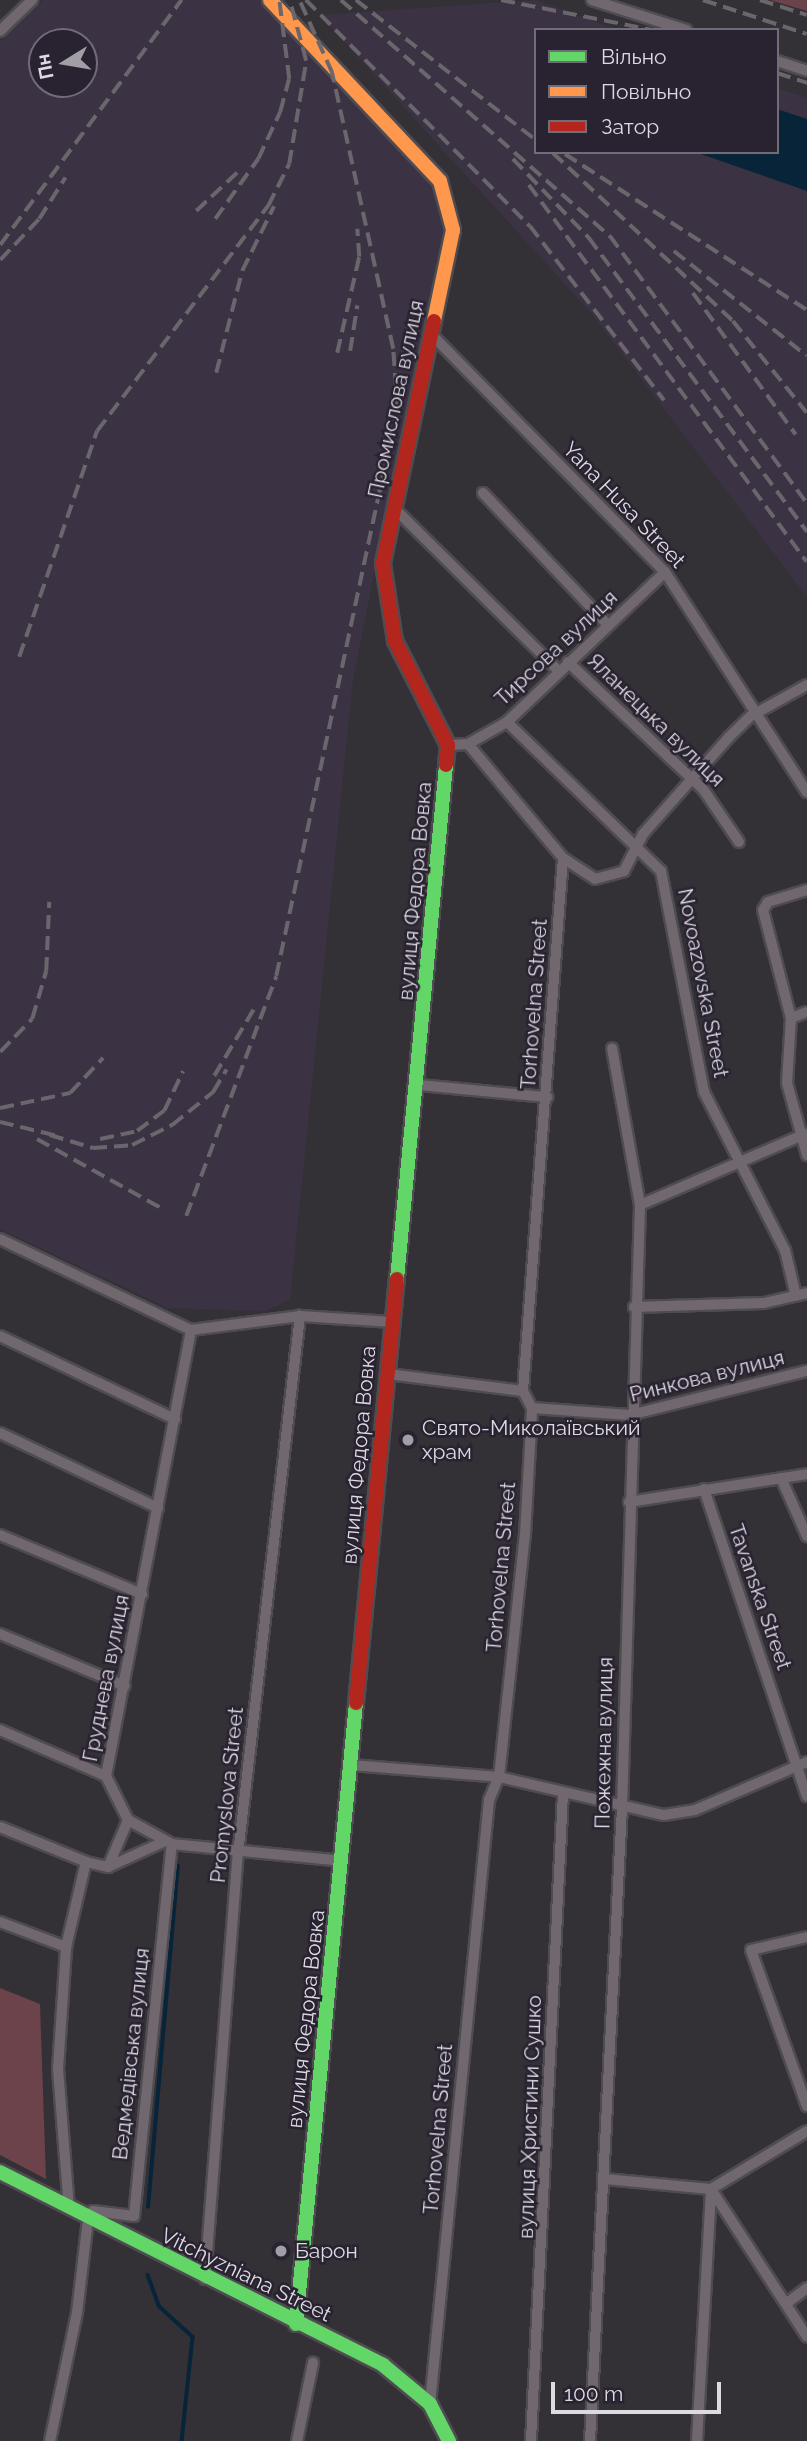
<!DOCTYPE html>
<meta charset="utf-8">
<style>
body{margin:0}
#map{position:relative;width:807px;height:2441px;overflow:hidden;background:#333036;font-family:Raleway,sans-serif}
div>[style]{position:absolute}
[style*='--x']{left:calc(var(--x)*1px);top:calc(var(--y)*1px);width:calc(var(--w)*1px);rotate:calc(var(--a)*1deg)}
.built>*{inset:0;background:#3b3344}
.green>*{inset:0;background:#6c424b}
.water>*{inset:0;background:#072439}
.stream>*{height:3.5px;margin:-1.75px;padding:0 1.75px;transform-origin:1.75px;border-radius:1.75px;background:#072439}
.roads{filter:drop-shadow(2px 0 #4e4c51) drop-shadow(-2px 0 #4e4c51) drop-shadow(0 2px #4e4c51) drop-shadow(0 -2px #4e4c51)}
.street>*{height:10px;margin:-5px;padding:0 5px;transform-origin:5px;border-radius:5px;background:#71686f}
.fast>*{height:14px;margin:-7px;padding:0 7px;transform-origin:7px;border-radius:7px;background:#63d668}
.slow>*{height:14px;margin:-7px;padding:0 7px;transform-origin:7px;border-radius:7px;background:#ff974d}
.jam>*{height:14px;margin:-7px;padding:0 7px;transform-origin:7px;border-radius:7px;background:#b3261e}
.rail>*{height:3.5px;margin-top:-1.75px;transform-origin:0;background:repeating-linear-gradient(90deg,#6a666c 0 14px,transparent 0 21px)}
.dots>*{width:19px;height:19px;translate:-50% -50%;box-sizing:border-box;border:4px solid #292230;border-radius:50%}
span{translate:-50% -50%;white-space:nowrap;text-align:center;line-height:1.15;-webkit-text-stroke:5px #292230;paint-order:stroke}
.street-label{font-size:21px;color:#dedae3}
.poi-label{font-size:21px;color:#dedae3}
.left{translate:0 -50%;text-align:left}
.legend{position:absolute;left:534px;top:28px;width:245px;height:126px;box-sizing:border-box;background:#292230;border:2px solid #716c78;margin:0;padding:9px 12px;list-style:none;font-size:21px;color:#dedae3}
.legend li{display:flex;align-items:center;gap:14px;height:35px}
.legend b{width:35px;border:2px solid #716c78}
.north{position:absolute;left:28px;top:28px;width:70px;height:70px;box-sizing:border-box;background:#292230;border:2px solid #716c78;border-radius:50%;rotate:259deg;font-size:19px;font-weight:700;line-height:28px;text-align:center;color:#dedae3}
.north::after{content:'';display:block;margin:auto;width:24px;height:32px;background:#a29ea6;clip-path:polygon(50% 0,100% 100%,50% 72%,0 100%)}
.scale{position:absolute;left:551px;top:2382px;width:170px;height:32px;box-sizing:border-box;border:4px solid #dedae3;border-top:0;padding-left:9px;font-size:21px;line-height:24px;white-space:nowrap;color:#dedae3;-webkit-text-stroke:5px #292230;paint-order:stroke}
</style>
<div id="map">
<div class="built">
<i style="clip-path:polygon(evenodd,43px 0,259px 0,354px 99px,364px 98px,448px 205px,353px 679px,290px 1300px,265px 1311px,168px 1308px,0 1229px,0 42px,43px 0,42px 42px,84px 42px,84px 84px,42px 84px,42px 42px)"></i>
<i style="clip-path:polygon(536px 0,618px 30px,536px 30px,536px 152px,777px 152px,777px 88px,807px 98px,807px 597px,592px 314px,320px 15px)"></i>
</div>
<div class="green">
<i style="clip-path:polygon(770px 0,807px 0,807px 11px)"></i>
<i style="clip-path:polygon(0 1988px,40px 2004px,46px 2179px,0 2155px)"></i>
</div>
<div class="water">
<i style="clip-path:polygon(777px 109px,807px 119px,807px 191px,695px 152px,777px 152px)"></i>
</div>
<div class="stream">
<i style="--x:148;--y:2207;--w:342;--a:-85"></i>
<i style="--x:148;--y:2275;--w:33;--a:70"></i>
<i style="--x:159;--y:2306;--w:46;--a:42.4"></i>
<i style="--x:193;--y:2337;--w:105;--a:96"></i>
</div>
<div class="roads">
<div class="street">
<i style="--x:592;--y:0;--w:99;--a:17.7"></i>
<i style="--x:0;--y:31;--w:45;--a:-44.1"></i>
<i style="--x:777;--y:61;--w:32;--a:18"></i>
<i style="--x:432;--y:335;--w:332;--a:45.5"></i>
<i style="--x:665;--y:572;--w:262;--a:57.2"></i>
<i style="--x:483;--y:493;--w:182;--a:46.6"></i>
<i style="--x:394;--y:508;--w:232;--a:44.7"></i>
<i style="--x:568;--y:662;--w:185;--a:43.3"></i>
<i style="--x:703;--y:789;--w:64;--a:55.8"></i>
<i style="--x:507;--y:722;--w:214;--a:44.1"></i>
<i style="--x:661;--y:871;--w:225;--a:79"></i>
<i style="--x:704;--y:1092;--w:178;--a:62.9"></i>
<i style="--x:785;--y:1250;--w:47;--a:76.6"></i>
<i style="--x:468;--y:744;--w:45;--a:-29.4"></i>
<i style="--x:507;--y:722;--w:218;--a:-43.5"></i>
<i style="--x:563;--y:858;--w:38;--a:33"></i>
<i style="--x:595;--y:879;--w:30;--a:-15"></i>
<i style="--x:624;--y:871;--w:42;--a:-62.8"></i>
<i style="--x:643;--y:834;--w:130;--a:-48.4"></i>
<i style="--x:729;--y:737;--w:30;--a:-44"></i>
<i style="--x:751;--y:716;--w:64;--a:-29"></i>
<i style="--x:807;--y:890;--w:41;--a:162.9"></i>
<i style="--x:768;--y:902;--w:9;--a:122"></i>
<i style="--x:763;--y:910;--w:112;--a:75.5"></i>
<i style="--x:791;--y:1018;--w:65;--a:93.5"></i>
<i style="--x:787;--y:1083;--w:75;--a:74.5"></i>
<i style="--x:791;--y:1018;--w:17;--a:-21"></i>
<i style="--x:419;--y:1085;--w:129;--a:5.4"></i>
<i style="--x:640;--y:1205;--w:180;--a:-23.3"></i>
<i style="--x:0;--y:1239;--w:212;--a:25.5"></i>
<i style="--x:191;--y:1330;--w:110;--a:-7.3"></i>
<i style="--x:300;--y:1316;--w:92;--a:3.7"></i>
<i style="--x:634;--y:1307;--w:130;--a:-1.8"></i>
<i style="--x:764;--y:1303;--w:44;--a:-13.1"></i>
<i style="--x:0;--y:1336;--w:194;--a:25.4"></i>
<i style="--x:388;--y:1374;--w:136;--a:7.2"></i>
<i style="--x:532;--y:1408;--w:98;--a:4.1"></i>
<i style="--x:630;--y:1415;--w:182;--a:-14"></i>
<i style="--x:0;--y:1433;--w:175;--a:25.4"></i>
<i style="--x:781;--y:1478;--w:64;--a:65.9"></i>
<i style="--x:704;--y:1489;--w:324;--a:71.5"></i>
<i style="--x:629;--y:1502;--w:180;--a:-8.9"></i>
<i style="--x:0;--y:1535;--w:154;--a:22.6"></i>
<i style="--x:0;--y:1634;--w:135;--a:22.6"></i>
<i style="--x:0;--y:1730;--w:116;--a:23.5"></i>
<i style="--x:351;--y:1765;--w:148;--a:4.6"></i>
<i style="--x:499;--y:1777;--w:169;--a:13"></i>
<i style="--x:664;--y:1815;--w:31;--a:-9"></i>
<i style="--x:695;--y:1810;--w:122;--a:-23.2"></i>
<i style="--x:128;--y:1820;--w:50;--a:28.6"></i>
<i style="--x:172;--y:1844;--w:172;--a:5.7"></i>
<i style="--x:0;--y:1827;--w:93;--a:22.1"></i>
<i style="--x:108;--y:1867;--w:60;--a:-24.4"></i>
<i style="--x:0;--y:1922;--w:71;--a:20.7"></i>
<i style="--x:807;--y:1937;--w:57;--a:166.9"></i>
<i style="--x:751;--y:1950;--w:166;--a:70.3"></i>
<i style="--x:605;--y:2179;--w:106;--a:5.4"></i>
<i style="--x:711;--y:2189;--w:112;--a:-31.1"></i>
<i style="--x:711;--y:2189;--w:176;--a:57"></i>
<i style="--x:69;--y:2209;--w:140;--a:-94.5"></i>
<i style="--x:58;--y:2069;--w:122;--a:-86.2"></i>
<i style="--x:66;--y:1947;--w:87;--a:-76.8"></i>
<i style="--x:86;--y:1862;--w:23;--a:13"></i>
<i style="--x:108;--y:1867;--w:51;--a:-66.9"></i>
<i style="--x:128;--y:1820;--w:49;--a:-116.6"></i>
<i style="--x:106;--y:1776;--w:454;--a:-79.2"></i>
<i style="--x:205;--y:2279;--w:426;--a:-85.6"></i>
<i style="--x:238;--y:1854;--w:542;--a:-83.43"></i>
<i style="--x:787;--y:2303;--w:25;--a:-37"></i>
<i style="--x:430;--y:2404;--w:607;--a:-84.42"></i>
<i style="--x:489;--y:1800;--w:25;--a:-67"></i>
<i style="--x:499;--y:1777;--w:243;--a:-83.9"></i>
<i style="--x:525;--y:1535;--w:127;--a:-86.8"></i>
<i style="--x:532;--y:1408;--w:19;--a:-118"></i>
<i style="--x:523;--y:1391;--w:534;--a:-85.71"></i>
<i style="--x:563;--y:858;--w:148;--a:-129.8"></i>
<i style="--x:468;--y:744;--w:20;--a:177"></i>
<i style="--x:50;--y:2441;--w:131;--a:-78.1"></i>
<i style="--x:77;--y:2313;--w:95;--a:-83.3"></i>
<i style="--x:88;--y:2219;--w:9;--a:-58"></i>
<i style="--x:93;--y:2211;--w:41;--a:7"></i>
<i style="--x:134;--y:2216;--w:374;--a:-84.2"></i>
<i style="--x:297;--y:2441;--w:80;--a:-78.4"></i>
<i style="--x:531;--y:2441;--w:648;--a:-87.17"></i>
<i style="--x:590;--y:2441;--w:634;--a:-87.11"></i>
<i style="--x:622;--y:1808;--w:603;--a:-88.29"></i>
<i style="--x:640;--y:1205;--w:159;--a:-100.1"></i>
<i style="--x:697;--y:2441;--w:252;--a:-86.8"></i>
</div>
<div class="fast">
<i style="--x:397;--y:1279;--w:516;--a:-84.55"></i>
<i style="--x:0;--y:2172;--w:429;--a:26.7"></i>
<i style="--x:383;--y:2365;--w:61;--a:39.7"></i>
<i style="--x:430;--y:2404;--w:42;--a:62.8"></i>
<i style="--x:296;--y:2324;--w:624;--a:-84.48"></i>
</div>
<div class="slow">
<i style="--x:270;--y:0;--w:248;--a:46.8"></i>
<i style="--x:440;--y:181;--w:51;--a:75.1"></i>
<i style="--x:453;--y:230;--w:93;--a:101.8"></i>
</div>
<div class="jam">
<i style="--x:434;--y:321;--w:248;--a:101.9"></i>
<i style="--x:383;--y:564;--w:78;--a:81.1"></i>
<i style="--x:395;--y:641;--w:117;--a:63"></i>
<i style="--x:448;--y:745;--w:20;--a:96"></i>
<i style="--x:356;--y:1703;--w:426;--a:-84.5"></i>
</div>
</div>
<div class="rail">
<i style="--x:306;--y:0;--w:318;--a:45.3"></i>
<i style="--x:530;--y:226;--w:220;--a:52.4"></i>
<i style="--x:341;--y:0;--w:358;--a:41.3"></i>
<i style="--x:610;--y:236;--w:332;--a:53.6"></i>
<i style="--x:356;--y:0;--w:228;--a:37.9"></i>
<i style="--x:501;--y:0;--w:154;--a:11.2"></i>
<i style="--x:703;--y:0;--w:109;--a:18.1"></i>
<i style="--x:760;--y:0;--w:49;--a:17.7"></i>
<i style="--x:777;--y:73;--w:32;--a:18"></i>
<i style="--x:553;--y:153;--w:246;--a:43"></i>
<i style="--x:733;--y:321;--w:118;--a:51.2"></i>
<i style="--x:565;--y:154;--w:288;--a:32.8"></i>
<i style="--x:513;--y:159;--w:110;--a:46.1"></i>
<i style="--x:589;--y:238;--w:366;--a:53.4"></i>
<i style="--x:529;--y:185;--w:468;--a:53.6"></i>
<i style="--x:196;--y:211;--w:63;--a:-43.1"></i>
<i style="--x:215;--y:219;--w:74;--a:-54.4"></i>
<i style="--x:258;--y:159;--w:52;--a:-64.9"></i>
<i style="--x:280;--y:112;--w:34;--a:-75"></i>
<i style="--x:289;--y:79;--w:80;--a:-97.2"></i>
<i style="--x:0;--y:245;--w:305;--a:-53.5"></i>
<i style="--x:674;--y:251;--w:169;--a:38.3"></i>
<i style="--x:0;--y:260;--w:57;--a:-46.4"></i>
<i style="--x:39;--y:219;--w:49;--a:-57.6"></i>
<i style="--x:693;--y:293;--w:175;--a:54"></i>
<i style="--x:350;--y:351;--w:46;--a:-81.2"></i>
<i style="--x:337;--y:353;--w:98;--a:-77.1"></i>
<i style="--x:359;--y:257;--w:28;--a:-94"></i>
<i style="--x:216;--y:373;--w:105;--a:-75.7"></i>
<i style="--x:242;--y:271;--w:72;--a:-63.8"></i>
<i style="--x:19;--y:657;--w:239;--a:-71"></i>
<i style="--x:97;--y:431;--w:283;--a:-52.8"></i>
<i style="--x:268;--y:206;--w:47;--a:-63.4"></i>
<i style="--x:289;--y:164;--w:104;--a:-80.6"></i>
<i style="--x:306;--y:61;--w:61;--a:-105.2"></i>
<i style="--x:0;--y:1052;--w:46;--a:-45.9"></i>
<i style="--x:32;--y:1019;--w:50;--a:-73.7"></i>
<i style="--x:46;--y:971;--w:69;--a:-87.5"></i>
<i style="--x:214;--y:1076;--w:80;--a:-59.3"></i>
<i style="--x:0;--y:1108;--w:72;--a:-12.1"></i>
<i style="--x:70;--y:1093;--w:48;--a:-46.7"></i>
<i style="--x:0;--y:1122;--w:60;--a:13.6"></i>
<i style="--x:50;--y:1135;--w:45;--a:16.8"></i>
<i style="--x:93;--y:1148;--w:39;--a:-4"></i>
<i style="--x:132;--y:1145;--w:45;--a:-26.6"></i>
<i style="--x:172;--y:1125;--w:53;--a:-38.8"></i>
<i style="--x:213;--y:1092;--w:26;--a:-59"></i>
<i style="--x:37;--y:1139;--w:142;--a:29.1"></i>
<i style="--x:100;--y:1139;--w:38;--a:-12"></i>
<i style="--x:137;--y:1131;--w:34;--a:-37"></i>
<i style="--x:164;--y:1111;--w:44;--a:-64.6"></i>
<i style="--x:186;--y:1216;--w:256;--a:-69.4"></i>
<i style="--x:276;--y:976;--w:581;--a:-77.97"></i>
<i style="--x:397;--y:408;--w:59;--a:-93.9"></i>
<i style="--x:393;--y:349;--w:283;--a:-102.5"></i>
<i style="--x:332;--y:73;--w:80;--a:-114.3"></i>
</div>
<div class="dots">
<i style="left:408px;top:1440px;background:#a29ea6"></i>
<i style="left:281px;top:2251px;background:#a29ea6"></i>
</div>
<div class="street-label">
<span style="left:396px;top:399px;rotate:-78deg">Промислова вулиця</span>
<span style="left:624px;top:505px;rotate:46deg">Yana Husa Street</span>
<span style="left:556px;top:648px;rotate:-43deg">Тирсова вулиця</span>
<span style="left:656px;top:720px;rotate:44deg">Яланецька вулиця</span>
<span style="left:415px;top:891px;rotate:-85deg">вулиця Федора Вовка</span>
<span style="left:703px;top:983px;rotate:79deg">Novoazovska Street</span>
<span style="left:534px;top:1004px;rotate:-86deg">Torhovelna Street</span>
<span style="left:707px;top:1376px;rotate:-14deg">Ринкова вулиця</span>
<span style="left:359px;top:1455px;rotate:-85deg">вулиця Федора Вовка</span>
<span style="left:501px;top:1567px;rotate:-85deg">Torhovelna Street</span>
<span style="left:760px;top:1597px;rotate:71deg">Tavanska Street</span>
<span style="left:106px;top:1678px;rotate:-79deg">Груднева вулиця</span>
<span style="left:604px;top:1743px;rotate:-89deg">Пожежна вулиця</span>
<span style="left:227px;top:1795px;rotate:-84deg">Promyslova Street</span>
<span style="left:306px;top:2019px;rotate:-84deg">вулиця Федора Вовка</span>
<span style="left:131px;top:2054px;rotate:-84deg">Ведмедівська вулиця</span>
<span style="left:530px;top:2117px;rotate:-88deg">вулиця Христини Сушко</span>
<span style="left:438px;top:2129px;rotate:-85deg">Torhovelna Street</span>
<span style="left:246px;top:2275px;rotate:26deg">Vitchyzniana Street</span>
</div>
<div class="poi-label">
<span class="left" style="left:422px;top:1440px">Свято-Миколаївський<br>храм</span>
<span class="left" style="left:295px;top:2251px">Барон</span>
</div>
<ul class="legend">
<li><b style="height:9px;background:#63d668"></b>Вільно</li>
<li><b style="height:9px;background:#ff974d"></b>Повільно</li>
<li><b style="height:9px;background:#b3261e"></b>Затор</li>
</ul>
<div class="north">Пн</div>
<div class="scale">100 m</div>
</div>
